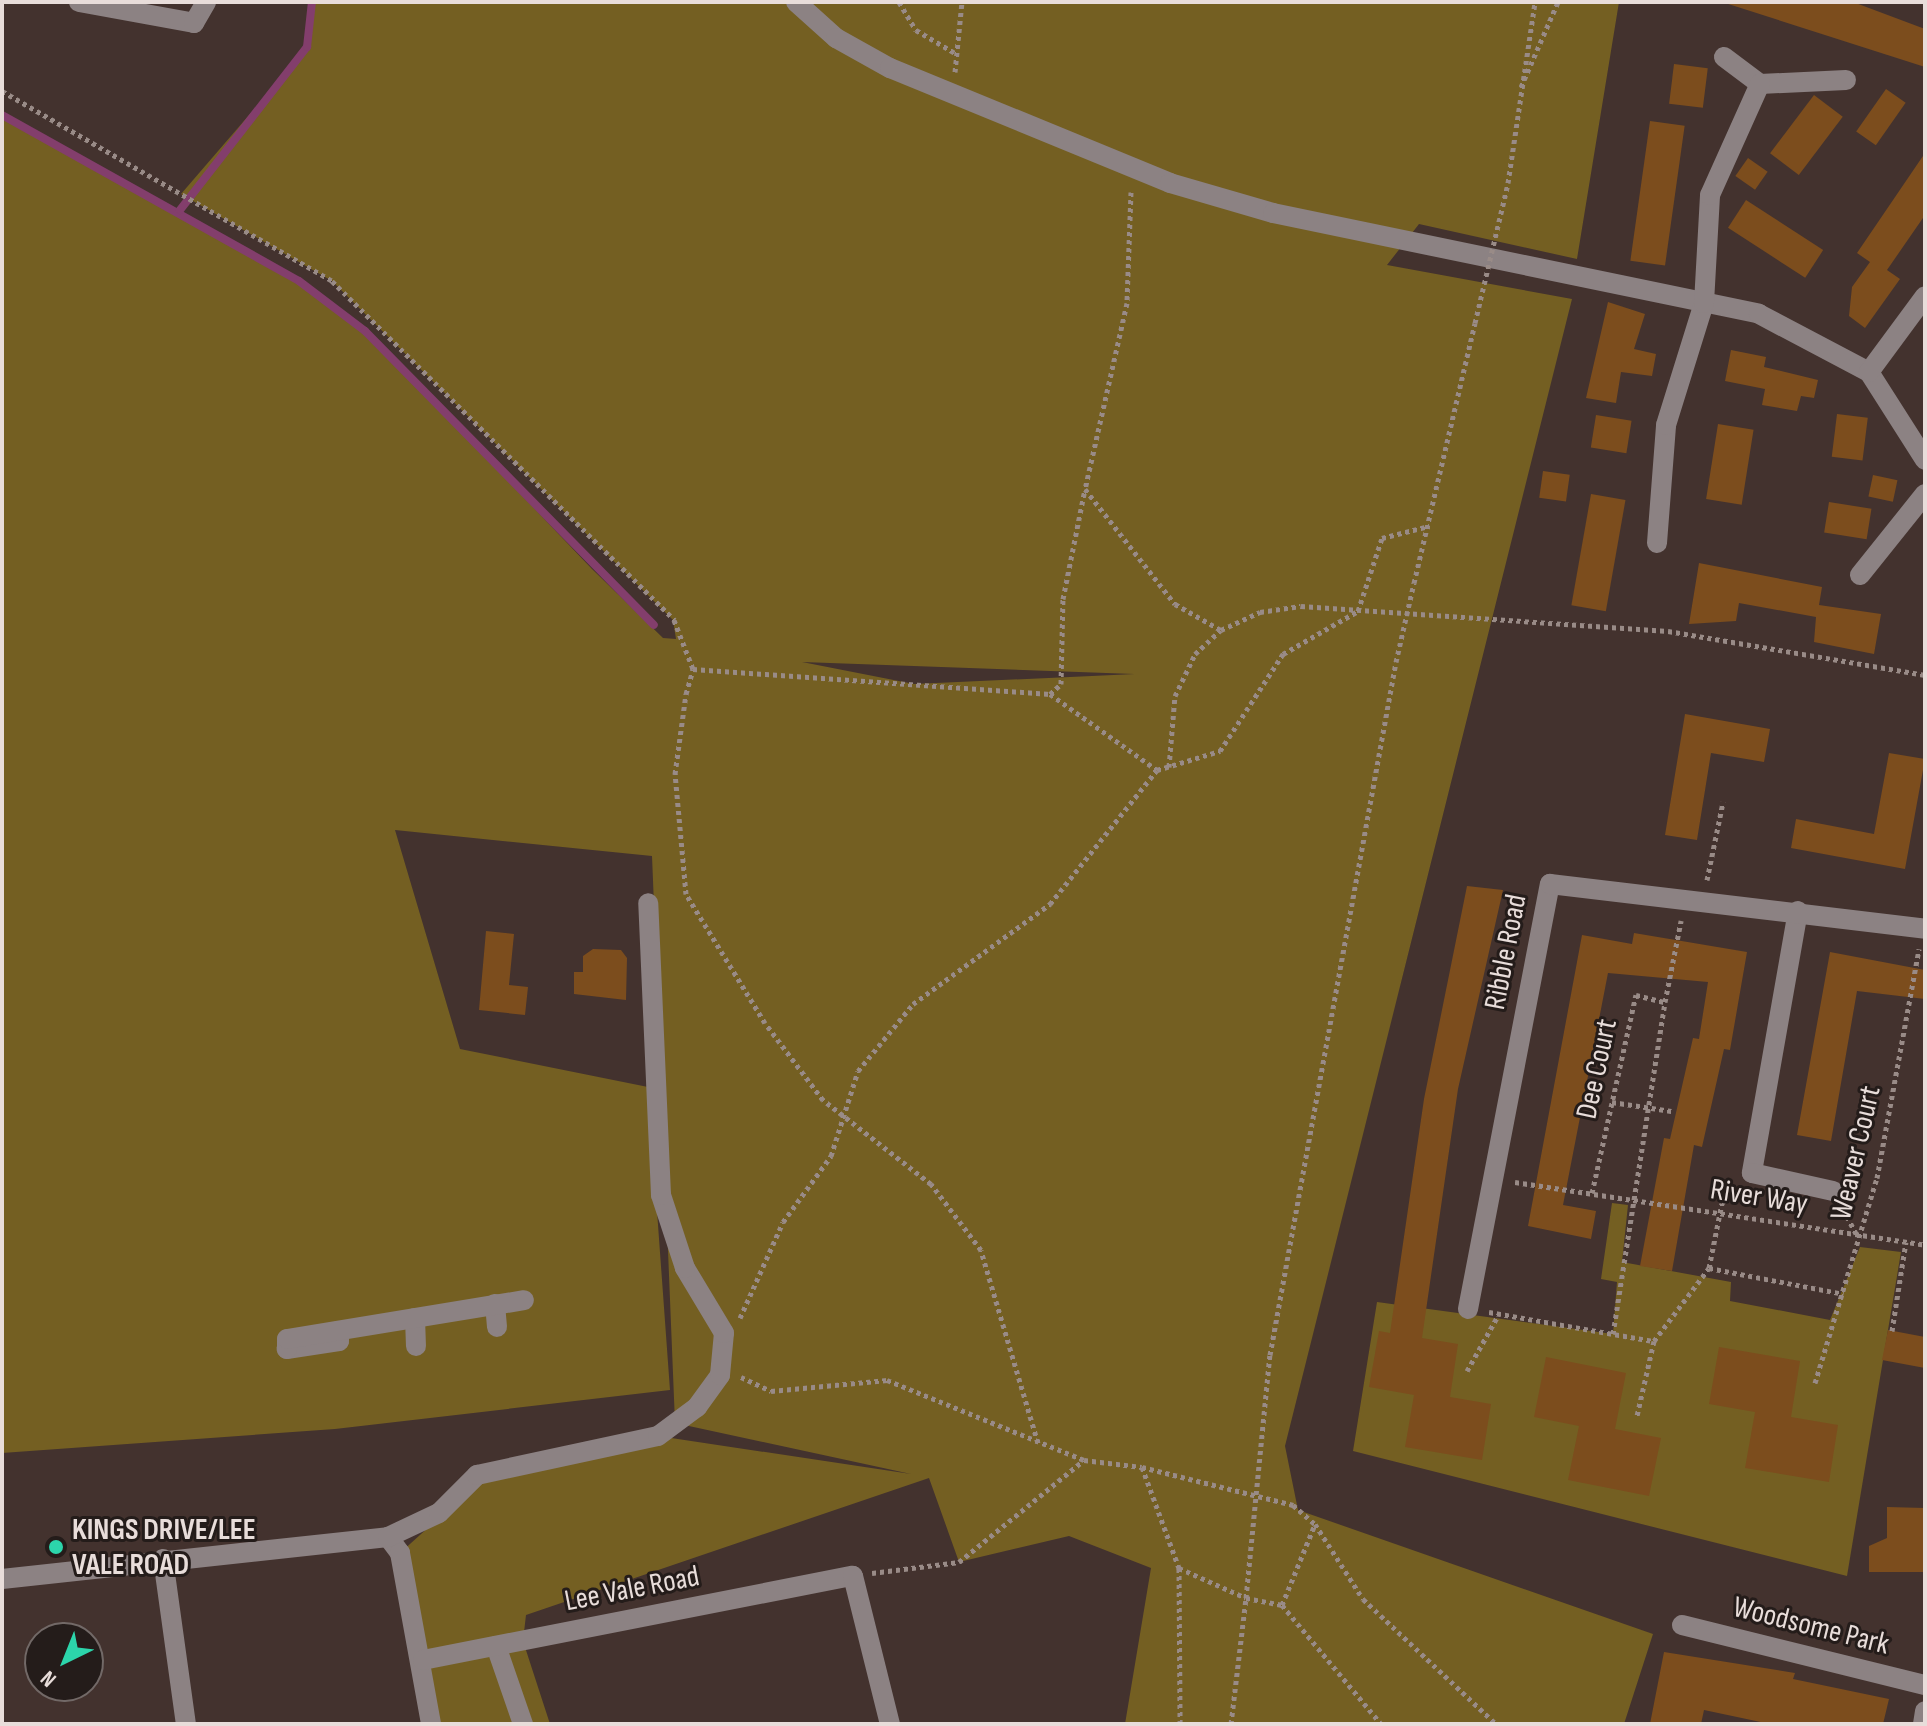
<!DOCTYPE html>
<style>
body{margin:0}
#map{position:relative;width:1927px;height:1726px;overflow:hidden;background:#43322e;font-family:"Sofia Sans Condensed",sans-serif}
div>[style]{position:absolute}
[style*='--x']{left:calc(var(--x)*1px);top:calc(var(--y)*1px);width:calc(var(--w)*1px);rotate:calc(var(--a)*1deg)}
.green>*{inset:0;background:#745f22}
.stream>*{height:8px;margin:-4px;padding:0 4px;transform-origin:4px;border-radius:4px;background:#833e6c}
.building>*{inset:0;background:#7c4d1d;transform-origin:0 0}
.path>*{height:5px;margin-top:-2.5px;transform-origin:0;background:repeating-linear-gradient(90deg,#998b87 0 4px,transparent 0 8px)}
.minor>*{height:20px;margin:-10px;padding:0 10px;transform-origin:10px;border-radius:10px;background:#8c8283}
.path-bridge>*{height:5px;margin-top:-2.5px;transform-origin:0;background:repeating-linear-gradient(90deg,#998b87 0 4px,transparent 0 8px)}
.dots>*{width:22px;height:22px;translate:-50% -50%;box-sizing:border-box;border:4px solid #241c1a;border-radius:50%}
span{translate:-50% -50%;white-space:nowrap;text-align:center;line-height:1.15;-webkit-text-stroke:6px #241c1a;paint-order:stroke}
.street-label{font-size:30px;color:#e8ddda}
.poi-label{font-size:30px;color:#e8ddda;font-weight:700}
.left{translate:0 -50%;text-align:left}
.frame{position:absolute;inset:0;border:4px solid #e8ddda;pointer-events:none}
.north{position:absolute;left:24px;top:1622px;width:80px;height:80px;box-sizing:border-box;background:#241c1a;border:2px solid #726967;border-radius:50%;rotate:223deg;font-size:22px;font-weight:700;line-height:32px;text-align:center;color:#e8ddda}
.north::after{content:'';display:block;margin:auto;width:28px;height:36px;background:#2cd5ab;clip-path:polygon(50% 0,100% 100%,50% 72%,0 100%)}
</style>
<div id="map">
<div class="green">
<i style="clip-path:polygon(evenodd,312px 2px,1619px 2px,1577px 259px,1419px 224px,1387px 265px,1572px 299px,1285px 1446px,1298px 1510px,1653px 1634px,1624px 1724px,1125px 1724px,1151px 1568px,1069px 1536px,959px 1562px,929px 1478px,526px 1615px,523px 1641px,550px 1724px,428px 1724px,400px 1553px,481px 1480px,658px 1436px,911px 1474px,675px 1423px,652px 856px,395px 830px,460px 1049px,648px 1087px,670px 1390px,335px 1429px,2px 1453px,2px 112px,299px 281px,365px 331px,592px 569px,663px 638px,676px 639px,673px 620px,332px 281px,181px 194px,307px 48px,312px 2px,802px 662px,1134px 674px,1135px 674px,914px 684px,802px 662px)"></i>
<i style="clip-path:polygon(1612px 1203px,1628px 1205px,1622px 1262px,1731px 1282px,1730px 1301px,1830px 1320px,1860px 1247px,1901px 1252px,1847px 1576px,1353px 1451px,1377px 1302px,1613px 1334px,1617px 1282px,1601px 1279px)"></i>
</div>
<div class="stream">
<i style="--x:2;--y:115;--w:340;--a:29.2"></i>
<i style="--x:299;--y:281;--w:83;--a:37.1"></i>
<i style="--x:365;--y:331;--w:412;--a:45.5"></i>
<i style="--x:180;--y:210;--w:207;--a:-52.1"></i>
<i style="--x:307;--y:47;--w:45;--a:-83.7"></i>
</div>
<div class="building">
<i style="clip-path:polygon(1722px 2px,1853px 2px,1925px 29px,1925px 67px)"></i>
<i style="left:1674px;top:64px;width:34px;height:40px;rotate:7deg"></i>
<i style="left:1886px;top:89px;width:24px;height:52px;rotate:35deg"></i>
<i style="left:1814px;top:95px;width:36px;height:73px;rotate:37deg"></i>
<i style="left:1650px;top:121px;width:35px;height:141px;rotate:8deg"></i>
<i style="clip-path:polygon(1925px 153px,1925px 215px,1887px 270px,1900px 279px,1865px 328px,1849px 316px,1852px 287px,1870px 262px,1857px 253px)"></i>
<i style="left:1748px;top:158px;width:24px;height:22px;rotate:35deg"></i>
<i style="left:1746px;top:200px;width:92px;height:33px;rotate:33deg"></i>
<i style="clip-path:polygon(1608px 302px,1645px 314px,1634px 349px,1656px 354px,1652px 376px,1621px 372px,1616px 403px,1586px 398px)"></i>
<i style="clip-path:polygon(1731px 350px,1766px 357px,1764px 367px,1818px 380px,1814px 398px,1801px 396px,1797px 411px,1762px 405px,1765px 389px,1725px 381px)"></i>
<i style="left:1837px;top:414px;width:31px;height:43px;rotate:7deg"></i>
<i style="left:1596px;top:415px;width:36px;height:33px;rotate:9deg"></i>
<i style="left:1718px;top:424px;width:36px;height:76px;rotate:9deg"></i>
<i style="left:1543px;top:471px;width:27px;height:27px;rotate:8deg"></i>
<i style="left:1873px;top:475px;width:25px;height:22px;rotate:12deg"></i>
<i style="left:1591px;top:494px;width:35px;height:113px;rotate:10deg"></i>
<i style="left:1829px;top:502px;width:43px;height:31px;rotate:9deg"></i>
<i style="clip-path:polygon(1699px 563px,1822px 587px,1819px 605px,1881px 614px,1874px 654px,1814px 642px,1816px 617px,1739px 603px,1736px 621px,1689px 624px)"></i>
<i style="clip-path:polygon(1685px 714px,1770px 729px,1764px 762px,1711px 753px,1697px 840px,1665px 835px)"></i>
<i style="clip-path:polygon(1889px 753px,1925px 759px,1905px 869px,1791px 848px,1796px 819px,1874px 834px)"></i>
<i style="clip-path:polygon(1467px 886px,1503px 890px,1458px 1089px,1422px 1338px,1458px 1344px,1450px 1397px,1491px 1404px,1482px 1460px,1405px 1447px,1414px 1395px,1369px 1387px,1379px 1331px,1390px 1333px,1424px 1099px)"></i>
<i style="clip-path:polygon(486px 931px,514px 934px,509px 985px,528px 987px,525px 1015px,479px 1010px)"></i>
<i style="clip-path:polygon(1634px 933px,1747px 952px,1730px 1050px,1724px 1049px,1702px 1147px,1694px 1145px,1672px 1271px,1640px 1266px,1664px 1138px,1670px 1139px,1693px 1038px,1699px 1039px,1708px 982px,1608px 973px,1563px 1205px,1596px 1211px,1591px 1239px,1528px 1226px,1582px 935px,1632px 944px)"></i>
<i style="clip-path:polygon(593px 949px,621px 950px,627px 958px,626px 1000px,574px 994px,574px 972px,583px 972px,583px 956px)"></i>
<i style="clip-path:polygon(1830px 952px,1925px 970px,1925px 999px,1857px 991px,1831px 1141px,1797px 1135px)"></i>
<i style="clip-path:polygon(1888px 1330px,1925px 1337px,1925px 1368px,1882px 1360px)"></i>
<i style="clip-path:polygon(1719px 1347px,1800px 1361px,1791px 1417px,1838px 1425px,1829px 1482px,1745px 1468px,1755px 1412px,1709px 1404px)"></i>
<i style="clip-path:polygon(1546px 1357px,1626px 1373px,1615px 1429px,1661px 1438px,1649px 1496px,1568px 1480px,1579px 1426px,1534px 1417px)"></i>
<i style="clip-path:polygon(1887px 1507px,1925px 1508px,1925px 1572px,1869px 1572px,1869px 1546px,1887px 1538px)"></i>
<i style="clip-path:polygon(1664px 1652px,1795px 1673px,1793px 1679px,1889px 1699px,1883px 1724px,1770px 1724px,1704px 1710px,1701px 1724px,1650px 1724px)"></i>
</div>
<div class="path">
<i style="--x:899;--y:2;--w:33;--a:59"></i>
<i style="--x:916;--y:30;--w:45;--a:30.5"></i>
<i style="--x:955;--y:72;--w:70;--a:-84.3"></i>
<i style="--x:1521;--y:87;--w:93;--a:-66.5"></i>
<i style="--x:2;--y:91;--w:381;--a:29.9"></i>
<i style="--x:332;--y:281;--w:482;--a:44.7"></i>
<i style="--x:674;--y:620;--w:53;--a:68.8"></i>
<i style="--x:1508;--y:183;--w:183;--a:-81.5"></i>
<i style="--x:1131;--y:192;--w:111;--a:92.1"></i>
<i style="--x:1127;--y:303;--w:191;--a:102.7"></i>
<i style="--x:1085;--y:489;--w:146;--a:52"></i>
<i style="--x:1175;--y:604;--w:53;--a:29.5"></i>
<i style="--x:1414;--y:583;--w:267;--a:-76.8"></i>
<i style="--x:1050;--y:694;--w:15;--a:-42"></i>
<i style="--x:1061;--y:684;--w:85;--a:-88.7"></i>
<i style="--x:1063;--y:599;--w:112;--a:-78.7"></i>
<i style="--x:1169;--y:767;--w:71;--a:-85.2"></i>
<i style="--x:1175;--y:696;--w:47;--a:-64.5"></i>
<i style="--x:1195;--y:654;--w:35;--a:-43"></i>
<i style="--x:1221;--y:630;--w:43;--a:-24.8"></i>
<i style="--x:1260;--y:612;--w:41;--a:-8.3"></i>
<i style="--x:1301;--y:606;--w:368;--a:3.9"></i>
<i style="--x:1668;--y:631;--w:261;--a:9.7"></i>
<i style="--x:1707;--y:880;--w:80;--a:-78.4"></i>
<i style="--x:1612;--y:1102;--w:60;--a:8.7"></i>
<i style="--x:1515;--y:1182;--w:415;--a:8.7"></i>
<i style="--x:1592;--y:1193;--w:203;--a:-77.5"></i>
<i style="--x:1636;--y:995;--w:30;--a:14"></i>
<i style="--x:1665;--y:1002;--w:83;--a:-78.8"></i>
<i style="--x:1843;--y:1209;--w:30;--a:62"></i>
<i style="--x:1709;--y:1268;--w:66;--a:-78.7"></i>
<i style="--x:1722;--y:1203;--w:21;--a:-45"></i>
<i style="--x:1489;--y:1312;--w:168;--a:10"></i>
<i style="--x:1654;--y:1341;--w:77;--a:102.8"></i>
<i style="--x:740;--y:1318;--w:105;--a:-65.9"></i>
<i style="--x:783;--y:1222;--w:82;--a:-54"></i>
<i style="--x:831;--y:1156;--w:89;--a:-72.4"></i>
<i style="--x:858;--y:1071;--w:87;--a:-50.6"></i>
<i style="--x:913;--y:1004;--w:170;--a:-36.1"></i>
<i style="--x:1050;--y:904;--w:171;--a:-51.4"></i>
<i style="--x:1157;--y:770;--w:66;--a:-16.8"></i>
<i style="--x:1220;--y:751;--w:116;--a:-57"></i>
<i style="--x:1283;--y:654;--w:86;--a:-29.8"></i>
<i style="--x:1358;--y:611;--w:77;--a:-71.8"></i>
<i style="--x:1382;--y:538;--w:49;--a:-14.3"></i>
<i style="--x:1892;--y:1331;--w:90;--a:-81.1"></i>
<i style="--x:1613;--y:1334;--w:336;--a:-81.1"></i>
<i style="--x:1654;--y:1341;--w:91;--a:-53"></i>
<i style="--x:1709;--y:1268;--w:137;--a:10.9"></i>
<i style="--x:1270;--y:1355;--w:704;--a:-79.7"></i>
<i style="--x:1467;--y:1371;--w:65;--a:-60.7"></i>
<i style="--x:741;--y:1377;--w:33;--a:25"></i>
<i style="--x:771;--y:1391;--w:117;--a:-5.4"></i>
<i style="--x:887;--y:1380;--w:213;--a:22.1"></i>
<i style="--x:1815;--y:1383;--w:214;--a:-73.2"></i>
<i style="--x:1877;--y:1178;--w:233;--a:-79.6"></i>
<i style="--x:1038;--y:1443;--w:201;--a:-106.5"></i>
<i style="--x:981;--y:1250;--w:83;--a:-127.1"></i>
<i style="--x:931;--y:1184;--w:137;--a:-142.1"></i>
<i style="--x:823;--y:1100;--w:96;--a:-127"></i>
<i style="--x:765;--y:1023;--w:151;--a:-121.5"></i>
<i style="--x:686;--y:894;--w:121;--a:-95.2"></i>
<i style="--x:675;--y:774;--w:81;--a:-82.2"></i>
<i style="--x:686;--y:694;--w:26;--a:-74"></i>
<i style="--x:693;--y:669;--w:358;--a:4"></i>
<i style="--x:1050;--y:694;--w:131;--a:35.4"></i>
<i style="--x:1142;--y:1467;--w:108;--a:69.9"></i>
<i style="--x:1179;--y:1568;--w:156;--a:89.6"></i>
<i style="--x:1179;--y:1568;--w:73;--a:24.1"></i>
<i style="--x:1246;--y:1598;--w:37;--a:11"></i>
<i style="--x:1282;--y:1605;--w:155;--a:50.2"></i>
<i style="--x:872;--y:1573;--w:88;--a:-7.2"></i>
<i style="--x:959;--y:1562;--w:161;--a:-39.2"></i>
<i style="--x:1084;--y:1460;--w:58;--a:6.9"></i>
<i style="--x:1142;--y:1467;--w:156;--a:14.1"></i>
<i style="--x:1293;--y:1505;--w:29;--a:41"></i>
<i style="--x:1315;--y:1524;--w:89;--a:57.4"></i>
<i style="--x:1363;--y:1599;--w:183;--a:43.2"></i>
<i style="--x:1282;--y:1605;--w:87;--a:-67.8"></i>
<i style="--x:1231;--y:1724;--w:127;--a:-83.2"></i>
</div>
<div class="minor">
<i style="--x:79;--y:2;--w:117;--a:10.3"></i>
<i style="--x:194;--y:23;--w:24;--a:-60"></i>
<i style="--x:796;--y:2;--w:54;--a:42"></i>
<i style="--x:836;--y:38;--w:62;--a:29.1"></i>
<i style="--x:890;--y:68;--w:303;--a:22.3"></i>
<i style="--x:1170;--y:183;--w:107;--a:16.2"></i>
<i style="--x:1273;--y:213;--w:496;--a:11.7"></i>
<i style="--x:1759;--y:314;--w:124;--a:27.8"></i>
<i style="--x:1869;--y:372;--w:104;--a:57.5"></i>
<i style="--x:1724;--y:57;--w:45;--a:36.9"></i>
<i style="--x:1760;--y:84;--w:86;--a:-2.7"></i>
<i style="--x:1869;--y:372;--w:94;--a:-53.6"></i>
<i style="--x:1657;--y:543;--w:118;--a:-85.6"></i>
<i style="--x:1666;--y:425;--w:128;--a:-72.7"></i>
<i style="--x:1704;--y:303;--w:108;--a:-86.8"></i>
<i style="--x:1710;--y:195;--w:122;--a:-65.8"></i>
<i style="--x:1860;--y:575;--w:104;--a:-51.3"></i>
<i style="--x:1798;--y:911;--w:266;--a:100"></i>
<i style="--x:1752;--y:1173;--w:83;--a:12.5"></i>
<i style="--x:495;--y:1304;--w:23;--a:85"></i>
<i style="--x:1468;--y:1309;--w:433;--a:-79.1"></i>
<i style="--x:1550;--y:884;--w:378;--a:6.8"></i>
<i style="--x:415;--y:1318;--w:28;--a:88"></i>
<i style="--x:338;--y:1331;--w:10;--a:84"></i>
<i style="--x:339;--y:1341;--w:53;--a:171.3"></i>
<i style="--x:287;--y:1349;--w:10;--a:-90"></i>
<i style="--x:287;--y:1339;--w:240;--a:-9.3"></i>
<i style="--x:388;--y:1537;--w:20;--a:53"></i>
<i style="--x:400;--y:1553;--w:174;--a:79.7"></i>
<i style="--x:163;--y:1559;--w:167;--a:82.1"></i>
<i style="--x:2;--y:1579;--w:388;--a:-6.2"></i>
<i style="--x:388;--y:1537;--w:56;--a:-25.2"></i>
<i style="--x:439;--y:1513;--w:54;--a:-45"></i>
<i style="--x:477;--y:1475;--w:185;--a:-12.2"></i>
<i style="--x:658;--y:1436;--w:49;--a:-36.6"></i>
<i style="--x:697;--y:1407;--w:39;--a:-54"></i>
<i style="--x:720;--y:1375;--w:42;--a:-84.6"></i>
<i style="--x:724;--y:1333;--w:76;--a:-121"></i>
<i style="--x:685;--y:1268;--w:77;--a:-108.2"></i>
<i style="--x:661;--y:1195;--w:292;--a:-92.5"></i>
<i style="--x:1682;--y:1625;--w:250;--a:13.9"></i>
<i style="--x:496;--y:1646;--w:83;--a:70.9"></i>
<i style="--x:423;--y:1660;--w:438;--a:-11.1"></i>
<i style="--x:853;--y:1576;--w:153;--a:76"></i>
<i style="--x:1923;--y:1724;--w:13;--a:-81"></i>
</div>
<div class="path-bridge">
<i style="--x:1475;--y:323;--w:144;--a:-76.7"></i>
<i style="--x:1396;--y:662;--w:81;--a:-77.2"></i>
<i style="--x:1246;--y:1598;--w:244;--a:-84.4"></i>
</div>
<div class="dots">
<i style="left:56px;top:1547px;background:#2cd5ab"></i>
</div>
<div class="street-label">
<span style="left:1506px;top:952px;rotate:-79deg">Ribble Road</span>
<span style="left:1597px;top:1069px;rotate:-78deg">Dee Court</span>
<span style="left:1856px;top:1153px;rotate:-77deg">Weaver Court</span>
<span style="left:1759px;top:1197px;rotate:9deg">River Way</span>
<span style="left:632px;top:1589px;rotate:-11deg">Lee Vale Road</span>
<span style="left:1811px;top:1626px;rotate:14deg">Woodsome Park</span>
</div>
<div class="poi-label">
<span class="left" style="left:72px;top:1547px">KINGS DRIVE/LEE<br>VALE ROAD</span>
</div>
<div class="frame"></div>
<div class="north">N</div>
</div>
